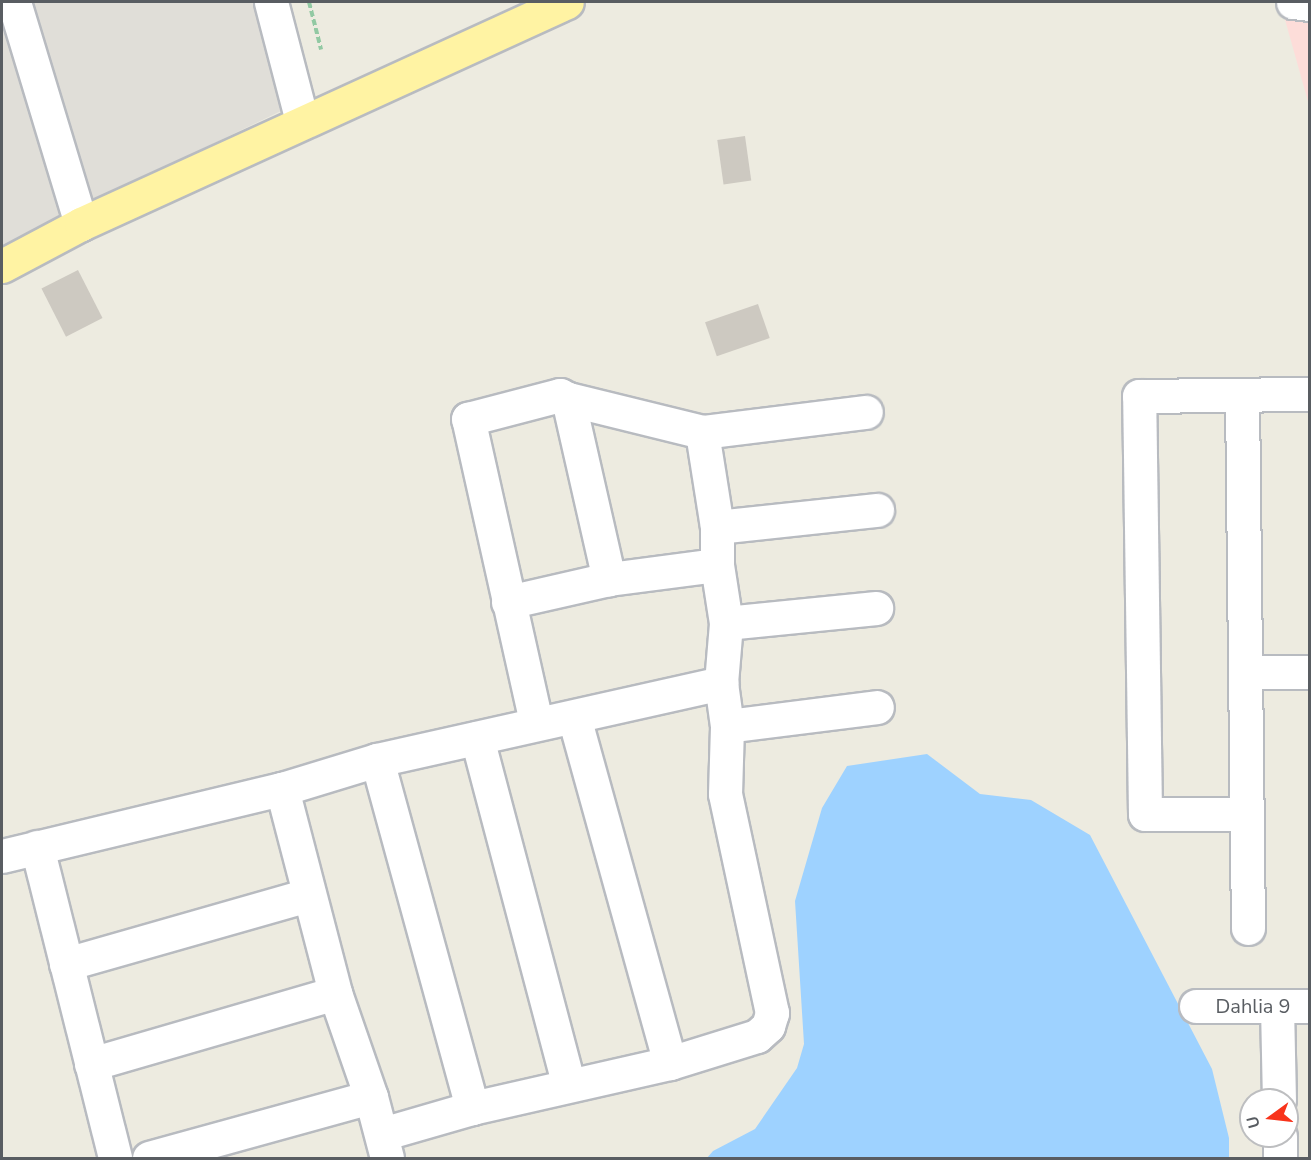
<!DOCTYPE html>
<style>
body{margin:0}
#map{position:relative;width:1311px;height:1160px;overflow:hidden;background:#edebe0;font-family:"Nunito Sans",sans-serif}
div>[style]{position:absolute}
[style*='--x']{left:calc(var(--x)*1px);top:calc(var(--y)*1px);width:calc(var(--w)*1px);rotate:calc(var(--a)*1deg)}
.industrial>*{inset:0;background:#e0ded8}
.medical>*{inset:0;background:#fdddd9}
.water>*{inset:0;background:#9ed2ff}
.building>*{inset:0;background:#cdc9c1;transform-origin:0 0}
.path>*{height:4px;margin-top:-2px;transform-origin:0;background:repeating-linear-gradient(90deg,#92c9a3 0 6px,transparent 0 9px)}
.roads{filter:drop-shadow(2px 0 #b8bbc0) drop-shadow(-2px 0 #b8bbc0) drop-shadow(0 2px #b8bbc0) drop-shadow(0 -2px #b8bbc0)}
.minor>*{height:33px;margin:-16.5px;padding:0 16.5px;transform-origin:16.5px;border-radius:16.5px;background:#fff}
.major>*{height:33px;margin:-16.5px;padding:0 16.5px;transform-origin:16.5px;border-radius:16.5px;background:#fff3a3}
span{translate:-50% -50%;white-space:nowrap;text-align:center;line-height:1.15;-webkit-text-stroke:6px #fff;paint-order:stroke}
.street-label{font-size:20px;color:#595d62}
.frame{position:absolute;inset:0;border:3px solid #595d62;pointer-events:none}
.north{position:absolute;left:1239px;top:1088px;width:60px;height:60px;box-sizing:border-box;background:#fff;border:2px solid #bdbec0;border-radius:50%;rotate:255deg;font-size:16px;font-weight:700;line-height:24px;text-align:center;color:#595d62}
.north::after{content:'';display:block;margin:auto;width:21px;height:27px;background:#f8331b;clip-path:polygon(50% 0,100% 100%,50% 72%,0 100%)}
</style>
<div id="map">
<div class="industrial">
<i style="clip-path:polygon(2px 2px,289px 2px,312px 96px,2px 245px)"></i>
</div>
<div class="medical">
<i style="clip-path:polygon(1280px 2px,1309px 2px,1309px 105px)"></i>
</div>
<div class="water">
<i style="clip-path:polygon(927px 754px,980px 794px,1031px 800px,1090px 835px,1212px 1069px,1229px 1138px,1229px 1158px,707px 1158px,713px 1151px,755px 1129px,797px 1068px,804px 1044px,795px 901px,822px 808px,847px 766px)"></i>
</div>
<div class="building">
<i style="left:745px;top:136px;width:45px;height:28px;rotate:82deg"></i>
<i style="left:78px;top:270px;width:54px;height:41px;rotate:63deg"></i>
<i style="left:758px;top:304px;width:36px;height:56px;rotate:71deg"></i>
</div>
<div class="path">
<i style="--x:309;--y:2;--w:49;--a:75.7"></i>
</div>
<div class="roads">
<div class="minor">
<i style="--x:14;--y:2;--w:232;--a:73.2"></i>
<i style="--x:271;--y:2;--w:123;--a:75.4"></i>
<i style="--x:1293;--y:2;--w:17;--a:7"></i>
<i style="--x:1242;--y:395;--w:533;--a:89.36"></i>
<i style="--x:568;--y:399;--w:138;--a:13.8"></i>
<i style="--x:717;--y:527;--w:161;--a:-6.1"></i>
<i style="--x:508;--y:602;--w:104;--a:-12.8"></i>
<i style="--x:609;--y:579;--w:109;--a:-7.4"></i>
<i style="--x:726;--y:623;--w:151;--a:-5.7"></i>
<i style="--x:1245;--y:672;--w:65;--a:0"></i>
<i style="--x:574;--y:717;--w:359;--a:74.5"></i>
<i style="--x:536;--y:722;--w:311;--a:-102.6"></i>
<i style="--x:468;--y:419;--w:95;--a:-14.6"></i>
<i style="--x:560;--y:395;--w:9;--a:27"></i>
<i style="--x:568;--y:399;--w:185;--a:77.2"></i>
<i style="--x:727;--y:726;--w:151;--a:-7.2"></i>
<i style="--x:477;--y:738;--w:359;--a:75.2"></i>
<i style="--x:377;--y:760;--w:361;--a:74.7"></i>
<i style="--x:282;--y:789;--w:211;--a:75.4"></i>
<i style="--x:335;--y:993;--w:110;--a:70.9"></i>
<i style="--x:371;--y:1097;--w:63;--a:75.3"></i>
<i style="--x:1247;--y:814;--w:102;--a:180"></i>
<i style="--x:1145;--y:814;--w:418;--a:-90.8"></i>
<i style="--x:1139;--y:396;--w:171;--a:-0.7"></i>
<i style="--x:37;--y:847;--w:321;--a:75.9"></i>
<i style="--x:2;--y:856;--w:288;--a:-13.5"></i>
<i style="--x:282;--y:789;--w:99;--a:-17"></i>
<i style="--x:377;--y:760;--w:353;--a:-12.6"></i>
<i style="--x:66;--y:964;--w:252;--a:-15.9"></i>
<i style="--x:1196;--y:1006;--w:114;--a:0"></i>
<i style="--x:1277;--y:1006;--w:94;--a:88.8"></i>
<i style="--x:91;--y:1064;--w:254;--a:-16.2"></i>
<i style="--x:382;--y:1134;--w:94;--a:-16.1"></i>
<i style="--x:472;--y:1108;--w:203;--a:-12.8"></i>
<i style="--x:670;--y:1063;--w:91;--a:-17.2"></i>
<i style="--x:757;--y:1036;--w:15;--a:-42"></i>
<i style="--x:768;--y:1026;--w:14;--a:-73"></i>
<i style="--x:772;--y:1013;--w:224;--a:-102.1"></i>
<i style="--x:725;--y:794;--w:68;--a:-88.3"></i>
<i style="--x:727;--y:726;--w:43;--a:-97.9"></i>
<i style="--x:721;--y:683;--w:60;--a:-85.2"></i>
<i style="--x:726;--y:623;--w:59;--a:-98.8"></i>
<i style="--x:717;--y:565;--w:38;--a:-90"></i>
<i style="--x:717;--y:527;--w:96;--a:-99"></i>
<i style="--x:702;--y:432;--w:165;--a:-7"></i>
<i style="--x:1280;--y:1136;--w:22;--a:90"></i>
<i style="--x:149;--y:1158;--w:230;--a:-15.4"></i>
</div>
<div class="major">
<i style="--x:2;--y:266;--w:89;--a:-28"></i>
<i style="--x:81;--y:224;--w:534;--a:-24.55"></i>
</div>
</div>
<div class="street-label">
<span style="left:1253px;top:1006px">Dahlia 9</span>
</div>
<div class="frame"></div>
<div class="north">U</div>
</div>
